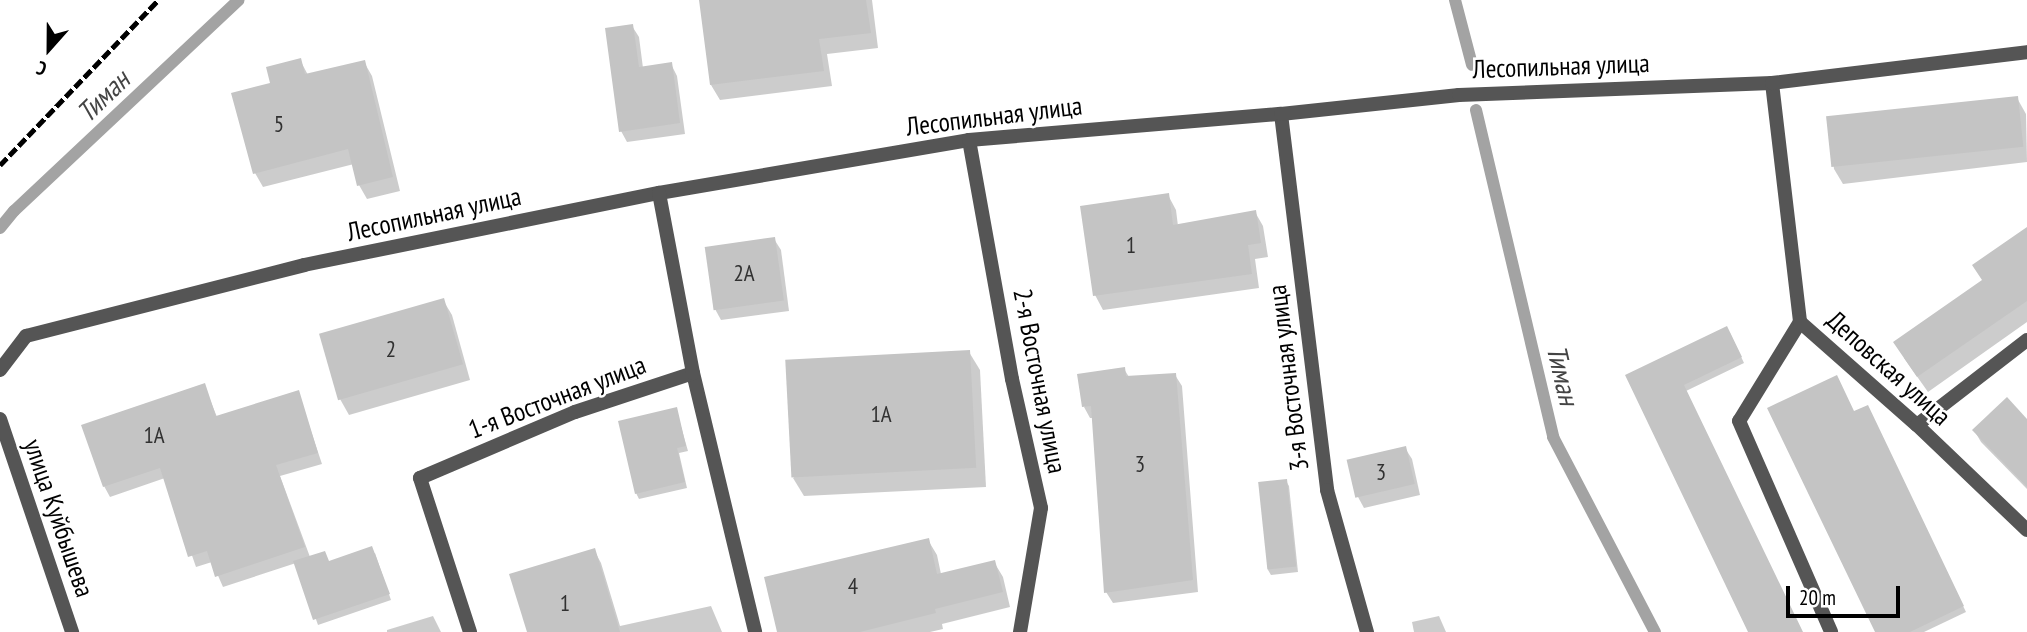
<!DOCTYPE html>
<meta charset="utf-8">
<style>
body{margin:0}
#map{position:relative;width:2027px;height:632px;overflow:hidden;background:#fff;font-family:"PT Sans Narrow",sans-serif}
div>[style]{position:absolute}
[style*='--x']{left:calc(var(--x)*1px);top:calc(var(--y)*1px);width:calc(var(--w)*1px);rotate:calc(var(--a)*1deg)}
.shadow>*{inset:0;background:#0003}
.stream>*{height:12px;margin:-6px;padding:0 6px;transform-origin:6px;border-radius:6px;background:#a3a3a3}
.building>*{inset:0;background:#c4c4c4;transform-origin:0 0}
.service>*{height:14px;margin:-7px;padding:0 7px;transform-origin:7px;border-radius:7px;background:#555}
.minor>*{height:14px;margin:-7px;padding:0 7px;transform-origin:7px;border-radius:7px;background:#555}
.rail>*{height:5px;margin-top:-2.5px;transform-origin:0;background:repeating-linear-gradient(90deg,#000 0 10px,transparent 0 13.5px)}
span{translate:-50% -50%;white-space:nowrap;text-align:center;line-height:1.15;-webkit-text-stroke:5px #fff;paint-order:stroke}
.number-label{font-size:23px;color:#313131}
.number-label span{-webkit-text-stroke-width:0}
.street-label{font-size:26px;color:#000}
.water-label{font-size:28px;color:#444;font-style:italic}
.north{position:absolute;left:14px;top:14px;width:70px;height:70px;-webkit-text-stroke:5px #fff;paint-order:stroke;rotate:201deg;font-size:19px;font-weight:700;line-height:28px;text-align:center;color:#000}
.north::after{content:'';display:block;margin:auto;width:24px;height:32px;background:#000;clip-path:polygon(50% 0,100% 100%,50% 72%,0 100%)}
.scale{position:absolute;left:1786px;top:586px;width:114px;height:32px;box-sizing:border-box;border:4px solid #000;border-top:0;padding-left:9px;font-size:21px;line-height:24px;white-space:nowrap;color:#000;-webkit-text-stroke:5px #fff;paint-order:stroke}
</style>
<div id="map">
<div class="shadow">
<i style="clip-path:polygon(700px 0,872px 0,878px 48px,827px 54px,832px 86px,720px 100px,711px 85px)"></i>
<i style="clip-path:polygon(632px 26px,639px 37px,643px 68px,671px 64px,677px 76px,685px 134px,627px 142px,621px 131px)"></i>
<i style="clip-path:polygon(300px 60px,308px 75px,364px 62px,372px 76px,400px 191px,367px 199px,359px 185px,354px 164px,263px 187px,255px 173px,272px 84px)"></i>
<i style="clip-path:polygon(2017px 98px,2026px 114px,2027px 162px,1843px 184px,1834px 169px,1828px 121px)"></i>
<i style="clip-path:polygon(1168px 195px,1176px 210px,1178px 226px,1255px 212px,1263px 226px,1268px 257px,1255px 259px,1259px 288px,1103px 310px,1095px 295px)"></i>
<i style="clip-path:polygon(2027px 229px,2027px 322px,1928px 392px,1904px 358px,1984px 281px)"></i>
<i style="clip-path:polygon(774px 239px,781px 250px,789px 311px,721px 320px,715px 309px)"></i>
<i style="clip-path:polygon(443px 300px,452px 315px,470px 380px,349px 415px,340px 399px)"></i>
<i style="clip-path:polygon(1730px 333px,1744px 363px,1686px 391px,1802px 632px,1750px 632px,1627px 376px)"></i>
<i style="clip-path:polygon(969px 352px,980px 370px,986px 487px,804px 496px,793px 478px)"></i>
<i style="clip-path:polygon(1124px 369px,1129px 377px,1175px 375px,1182px 386px,1198px 592px,1113px 603px,1106px 592px,1093px 418px,1090px 418px,1084px 407px)"></i>
<i style="clip-path:polygon(204px 385px,217px 417px,298px 392px,322px 464px,280px 476px,310px 557px,329px 562px,375px 553px,391px 600px,318px 625px,296px 563px,223px 587px,212px 562px,196px 567px,165px 478px,110px 497px,104px 486px)"></i>
<i style="clip-path:polygon(676px 409px,688px 451px,679px 453px,687px 488px,639px 499px,636px 493px)"></i>
<i style="clip-path:polygon(1854px 413px,1870px 413px,1966px 612px,1924px 632px,1876px 632px)"></i>
<i style="clip-path:polygon(2027px 421px,2027px 489px,1981px 442px,1974px 430px)"></i>
<i style="clip-path:polygon(1405px 448px,1412px 459px,1420px 495px,1364px 508px,1358px 497px,1349px 461px)"></i>
<i style="clip-path:polygon(1286px 481px,1289px 486px,1298px 572px,1271px 575px,1268px 570px)"></i>
<i style="clip-path:polygon(928px 540px,937px 555px,941px 574px,994px 562px,1003px 577px,1010px 607px,942px 624px,943px 629px,930px 632px,779px 632px)"></i>
<i style="clip-path:polygon(594px 550px,601px 563px,620px 626px,711px 606px,722px 632px,529px 632px)"></i>
<i style="clip-path:polygon(433px 616px,441px 632px,387px 632px,387px 630px)"></i>
<i style="clip-path:polygon(1439px 616px,1446px 632px,1414px 632px,1412px 622px)"></i>
</div>
<div class="stream">
<i style="--x:1455;--y:0;--w:67;--a:75.3"></i>
<i style="--x:1476;--y:110;--w:336;--a:76.7"></i>
<i style="--x:1553;--y:437;--w:220;--a:62.4"></i>
<i style="--x:0;--y:228;--w:22;--a:-51"></i>
<i style="--x:14;--y:211;--w:308;--a:-43.2"></i>
</div>
<div class="building">
<i style="clip-path:polygon(699px 0,866px 0,871px 33px,819px 39px,824px 71px,710px 85px)"></i>
<i style="clip-path:polygon(633px 24px,639px 67px,672px 62px,680px 123px,619px 132px,605px 28px)"></i>
<i style="clip-path:polygon(301px 58px,305px 74px,365px 60px,393px 177px,357px 186px,348px 149px,253px 174px,231px 93px,270px 83px,266px 67px)"></i>
<i style="left:2018px;top:96px;width:51px;height:193px;rotate:84deg"></i>
<i style="clip-path:polygon(1169px 193px,1173px 225px,1256px 210px,1261px 243px,1248px 245px,1252px 274px,1093px 296px,1080px 206px)"></i>
<i style="clip-path:polygon(2027px 227px,2027px 301px,1917px 377px,1893px 342px,1982px 280px,1972px 265px)"></i>
<i style="left:775px;top:237px;width:64px;height:71px;rotate:82deg"></i>
<i style="left:444px;top:298px;width:69px;height:130px;rotate:74deg"></i>
<i style="clip-path:polygon(1727px 326px,1742px 357px,1684px 385px,1803px 632px,1748px 632px,1625px 375px)"></i>
<i style="left:970px;top:350px;width:118px;height:185px;rotate:87deg"></i>
<i style="clip-path:polygon(1125px 367px,1126px 376px,1176px 373px,1193px 580px,1104px 593px,1091px 406px,1082px 407px,1077px 374px)"></i>
<i style="clip-path:polygon(1837px 375px,1854px 411px,1868px 405px,1964px 606px,1910px 632px,1875px 632px,1767px 408px)"></i>
<i style="clip-path:polygon(205px 383px,216px 416px,299px 390px,318px 453px,276px 465px,305px 547px,215px 577px,207px 551px,188px 557px,160px 468px,103px 487px,81px 425px)"></i>
<i style="clip-path:polygon(2007px 397px,2027px 419px,2027px 487px,1972px 430px)"></i>
<i style="clip-path:polygon(677px 407px,686px 446px,677px 448px,685px 482px,635px 494px,618px 421px)"></i>
<i style="left:1406px;top:446px;width:39px;height:61px;rotate:77deg"></i>
<i style="left:1287px;top:479px;width:88px;height:29px;rotate:84deg"></i>
<i style="clip-path:polygon(929px 538px,937px 574px,995px 560px,1003px 592px,935px 609px,936px 613px,860px 632px,777px 632px,764px 577px)"></i>
<i style="clip-path:polygon(372px 546px,390px 594px,313px 620px,293px 561px,325px 551px,329px 561px)"></i>
<i style="clip-path:polygon(595px 548px,620px 632px,527px 632px,509px 574px)"></i>
</div>
<div class="service">
<i style="--x:1800;--y:322;--w:116;--a:121.6"></i>
<i style="--x:1739;--y:421;--w:230;--a:66.4"></i>
<i style="--x:693;--y:373;--w:266;--a:76.5"></i>
<i style="--x:1917;--y:425;--w:139;--a:-37.7"></i>
</div>
<div class="minor">
<i style="--x:1772;--y:83;--w:241;--a:83.3"></i>
<i style="--x:1800;--y:322;--w:156;--a:41.4"></i>
<i style="--x:1917;--y:425;--w:152;--a:43.7"></i>
<i style="--x:1281;--y:114;--w:379;--a:83"></i>
<i style="--x:1327;--y:490;--w:148;--a:74.3"></i>
<i style="--x:969;--y:140;--w:243;--a:79.8"></i>
<i style="--x:1012;--y:379;--w:132;--a:77.3"></i>
<i style="--x:1041;--y:508;--w:126;--a:99.6"></i>
<i style="--x:0;--y:370;--w:43;--a:-52.6"></i>
<i style="--x:26;--y:336;--w:287;--a:-14.3"></i>
<i style="--x:304;--y:265;--w:362;--a:-11.5"></i>
<i style="--x:659;--y:193;--w:314;--a:-9.7"></i>
<i style="--x:969;--y:140;--w:313;--a:-4.8"></i>
<i style="--x:1281;--y:114;--w:179;--a:-6.1"></i>
<i style="--x:1459;--y:95;--w:313;--a:-2.2"></i>
<i style="--x:1772;--y:83;--w:257;--a:-6.9"></i>
<i style="--x:0;--y:419;--w:225;--a:71.3"></i>
<i style="--x:470;--y:632;--w:162;--a:-108"></i>
<i style="--x:420;--y:478;--w:168;--a:-23.1"></i>
<i style="--x:575;--y:412;--w:124;--a:-18.3"></i>
<i style="--x:693;--y:373;--w:183;--a:-100.7"></i>
</div>
<div class="rail">
<i style="--x:0;--y:165;--w:228;--a:-46.2"></i>
</div>
<div class="number-label">
<span style="left:279px;top:124px">5</span>
<span style="left:1131px;top:245px">1</span>
<span style="left:744px;top:273px">2А</span>
<span style="left:391px;top:349px">2</span>
<span style="left:881px;top:414px">1А</span>
<span style="left:154px;top:435px">1А</span>
<span style="left:1140px;top:464px">3</span>
<span style="left:1381px;top:472px">3</span>
<span style="left:853px;top:586px">4</span>
<span style="left:565px;top:603px">1</span>
</div>
<div class="street-label">
<span style="left:1561px;top:66px;rotate:-2deg">Лесопильная улица</span>
<span style="left:994px;top:116px;rotate:-7deg">Лесопильная улица</span>
<span style="left:434px;top:214px;rotate:-12deg">Лесопильная улица</span>
<span style="left:1889px;top:368px;rotate:42deg">Деповская улица</span>
<span style="left:1288px;top:378px;rotate:-97deg">3-я Восточная улица</span>
<span style="left:1040px;top:381px;rotate:79deg">2-я Восточная улица</span>
<span style="left:557px;top:397px;rotate:-21deg">1-я Восточная улица</span>
<span style="left:59px;top:518px;rotate:71deg">улица Куйбышева</span>
</div>
<div class="water-label">
<span style="left:103px;top:96px;rotate:-44deg">Тиман</span>
<span style="left:1563px;top:375px;rotate:77deg">Тиман</span>
</div>
<div class="north">С</div>
<div class="scale">20 m</div>
</div>
